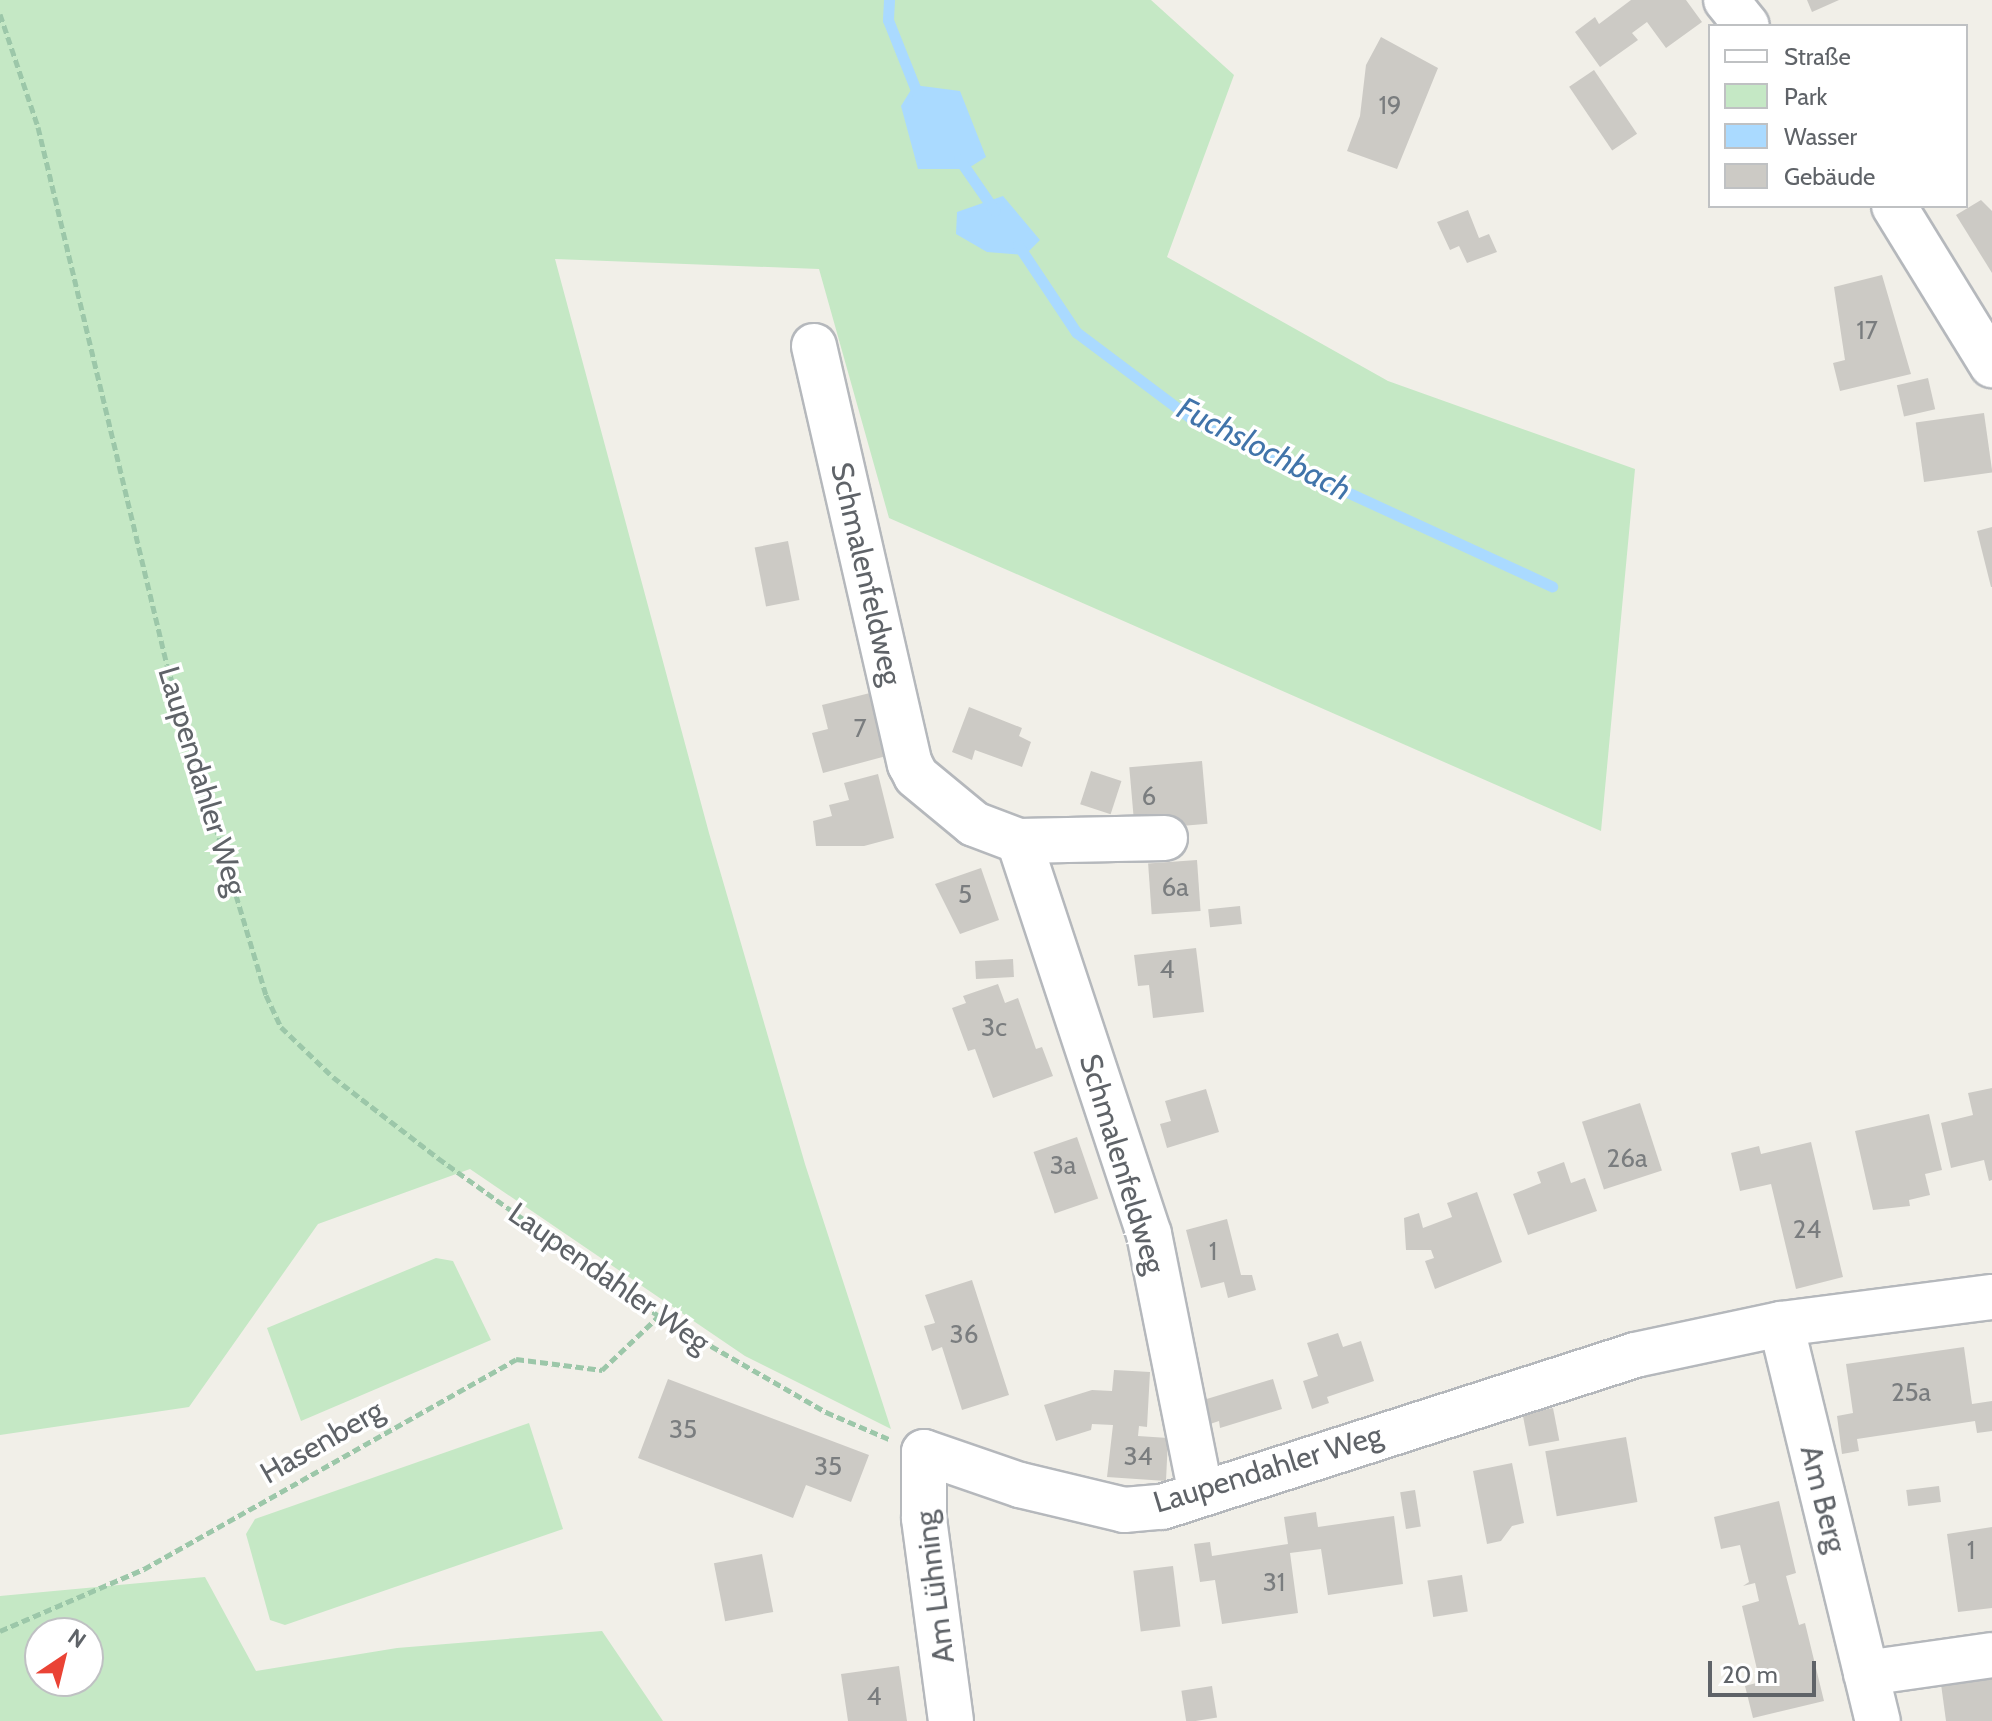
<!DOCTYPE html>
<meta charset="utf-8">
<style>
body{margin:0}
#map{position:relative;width:1992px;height:1721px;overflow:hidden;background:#f1efe8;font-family:Cabin,sans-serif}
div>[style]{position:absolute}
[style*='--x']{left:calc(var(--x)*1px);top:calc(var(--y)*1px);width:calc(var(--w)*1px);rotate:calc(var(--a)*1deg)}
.green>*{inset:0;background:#c5e8c5}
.water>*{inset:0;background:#aadaff}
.stream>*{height:11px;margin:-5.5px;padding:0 5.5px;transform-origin:5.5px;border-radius:5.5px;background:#aadaff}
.building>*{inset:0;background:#cccac5;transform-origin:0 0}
.path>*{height:5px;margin-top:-2.5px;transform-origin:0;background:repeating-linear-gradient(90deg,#9cc7a9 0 8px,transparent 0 12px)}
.roads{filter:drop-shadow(2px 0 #b5b8bc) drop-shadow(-2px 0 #b5b8bc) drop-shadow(0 2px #b5b8bc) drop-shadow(0 -2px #b5b8bc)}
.minor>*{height:44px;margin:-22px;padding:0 22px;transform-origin:22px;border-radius:22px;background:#fff}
span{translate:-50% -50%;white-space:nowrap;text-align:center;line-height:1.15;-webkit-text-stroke:7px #fff;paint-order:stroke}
.number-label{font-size:26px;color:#7a7d7f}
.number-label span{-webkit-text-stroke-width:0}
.street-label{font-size:30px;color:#5f6368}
.water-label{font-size:32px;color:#4174aa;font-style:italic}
.legend{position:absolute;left:1708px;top:24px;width:260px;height:184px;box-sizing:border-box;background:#fff;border:2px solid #bfc1c3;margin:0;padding:10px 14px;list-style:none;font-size:24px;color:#5f6368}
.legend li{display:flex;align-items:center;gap:16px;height:40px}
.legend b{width:40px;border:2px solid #bfc1c3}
.north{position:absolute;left:24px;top:1617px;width:80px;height:80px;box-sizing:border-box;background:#fff;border:2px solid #bfc1c3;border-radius:50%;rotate:35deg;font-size:22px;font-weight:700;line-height:32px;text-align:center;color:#5f6368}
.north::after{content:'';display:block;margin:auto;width:28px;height:36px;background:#ea4335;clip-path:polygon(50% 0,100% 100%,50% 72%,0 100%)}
.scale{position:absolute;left:1708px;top:1661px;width:108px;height:36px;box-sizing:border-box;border:4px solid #5f6368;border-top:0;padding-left:10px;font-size:24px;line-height:28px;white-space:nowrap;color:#5f6368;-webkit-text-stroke:6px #fff;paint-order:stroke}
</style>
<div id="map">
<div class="green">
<i style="clip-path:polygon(0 0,1151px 0,1234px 75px,1167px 257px,1388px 381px,1635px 469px,1601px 831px,889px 518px,819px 269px,555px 259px,709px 833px,805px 1164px,891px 1429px,745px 1356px,470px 1169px,318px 1224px,189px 1407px,0 1435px)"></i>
<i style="clip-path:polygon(436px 1258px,453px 1261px,491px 1340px,301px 1421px,267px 1328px)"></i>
<i style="clip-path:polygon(529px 1423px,563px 1529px,285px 1625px,270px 1620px,246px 1534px,255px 1519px)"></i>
<i style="clip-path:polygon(evenodd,205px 1577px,256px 1671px,397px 1648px,602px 1631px,663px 1721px,0 1721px,0 1596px,205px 1577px,40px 1633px,88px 1633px,88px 1681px,40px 1681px,40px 1633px)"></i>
</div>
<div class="water">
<i style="clip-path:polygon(914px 85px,960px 91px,986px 157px,967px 169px,918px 169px,901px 106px)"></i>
<i style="clip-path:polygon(1003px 196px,1040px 240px,1025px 255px,987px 252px,956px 234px,957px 212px)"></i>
</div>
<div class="stream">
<i style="--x:889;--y:0;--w:20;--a:93"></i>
<i style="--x:888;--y:20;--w:84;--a:68.3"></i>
<i style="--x:959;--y:159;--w:63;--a:55.3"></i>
<i style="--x:1018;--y:245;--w:105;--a:56.3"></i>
<i style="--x:1076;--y:332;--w:151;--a:36.9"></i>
<i style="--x:1197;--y:423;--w:391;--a:24.7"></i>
</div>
<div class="building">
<i style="clip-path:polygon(1631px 0,1686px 0,1702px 22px,1666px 48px,1647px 22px,1632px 33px,1638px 40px,1600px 67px,1575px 32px,1595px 17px,1599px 24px)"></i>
<i style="clip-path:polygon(1807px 0,1839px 0,1812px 12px)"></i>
<i style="clip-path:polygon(1381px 37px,1438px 68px,1397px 169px,1347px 151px,1360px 116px,1366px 65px)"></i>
<i style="left:1594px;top:70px;width:77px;height:30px;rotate:56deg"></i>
<i style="clip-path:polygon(1981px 200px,1992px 211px,1992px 273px,1956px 215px)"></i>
<i style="clip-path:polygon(1468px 210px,1479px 238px,1489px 234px,1497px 252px,1467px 263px,1459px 246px,1450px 250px,1437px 222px)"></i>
<i style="clip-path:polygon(1882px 275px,1911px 374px,1840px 391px,1833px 363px,1845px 360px,1834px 287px)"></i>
<i style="left:1928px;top:378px;width:32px;height:32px;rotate:77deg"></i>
<i style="left:1984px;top:413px;width:60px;height:69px;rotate:82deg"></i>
<i style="clip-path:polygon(1992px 527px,1992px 587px,1991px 587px,1977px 531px)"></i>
<i style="left:788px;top:541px;width:60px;height:34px;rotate:79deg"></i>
<i style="clip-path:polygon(874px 692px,890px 755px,823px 773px,812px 733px,828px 729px,822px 705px)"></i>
<i style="clip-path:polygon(969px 707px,1022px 728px,1019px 736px,1031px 742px,1022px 767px,975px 750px,972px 760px,952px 752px)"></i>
<i style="left:1202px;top:761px;width:63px;height:73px;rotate:85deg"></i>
<i style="left:1091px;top:771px;width:32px;height:35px;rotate:18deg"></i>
<i style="clip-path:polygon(878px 774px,894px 838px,864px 846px,816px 846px,813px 821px,832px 816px,829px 805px,849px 800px,844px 783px)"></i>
<i style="left:1197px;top:860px;width:51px;height:49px;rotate:86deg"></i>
<i style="clip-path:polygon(981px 868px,999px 920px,960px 934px,935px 884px)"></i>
<i style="left:1240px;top:906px;width:18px;height:32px;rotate:84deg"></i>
<i style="clip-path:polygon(1196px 948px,1204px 1012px,1153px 1018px,1149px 985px,1138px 986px,1134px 955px)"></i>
<i style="left:1013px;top:959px;width:18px;height:38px;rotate:87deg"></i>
<i style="clip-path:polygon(998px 984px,1005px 1003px,1018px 998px,1036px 1049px,1042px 1047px,1053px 1076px,993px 1098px,975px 1049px,968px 1051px,952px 1008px,966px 1003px,963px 996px)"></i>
<i style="clip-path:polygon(1992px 1088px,1992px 1180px,1989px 1181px,1984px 1160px,1951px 1168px,1941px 1123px,1973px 1115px,1968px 1093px)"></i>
<i style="clip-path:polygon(1206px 1089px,1219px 1132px,1167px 1148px,1160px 1124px,1171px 1121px,1165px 1101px)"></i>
<i style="left:1640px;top:1103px;width:71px;height:61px;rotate:72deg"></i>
<i style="clip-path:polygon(1929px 1114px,1942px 1170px,1925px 1174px,1930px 1195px,1909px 1200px,1910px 1206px,1873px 1210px,1855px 1131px)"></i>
<i style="left:1077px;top:1137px;width:65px;height:46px;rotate:71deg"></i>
<i style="clip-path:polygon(1811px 1142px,1843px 1277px,1796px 1289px,1771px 1184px,1740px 1191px,1731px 1153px,1759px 1146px,1761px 1154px)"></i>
<i style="clip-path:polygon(1564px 1162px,1571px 1183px,1585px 1178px,1597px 1211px,1528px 1235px,1513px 1194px,1541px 1183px,1537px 1172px)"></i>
<i style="clip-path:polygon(1477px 1192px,1502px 1262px,1435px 1289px,1425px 1261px,1434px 1258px,1431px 1250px,1406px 1250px,1404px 1218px,1419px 1213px,1423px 1228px,1452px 1217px,1447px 1203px)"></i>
<i style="clip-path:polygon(1227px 1219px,1241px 1275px,1252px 1275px,1256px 1290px,1228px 1298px,1224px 1282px,1201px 1288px,1186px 1230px)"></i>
<i style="clip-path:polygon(972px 1280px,1009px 1395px,962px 1410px,942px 1347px,932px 1351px,924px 1326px,935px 1323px,925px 1295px)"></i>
<i style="clip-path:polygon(1338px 1333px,1343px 1347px,1361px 1341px,1374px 1381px,1327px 1397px,1329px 1403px,1312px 1409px,1303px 1381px,1318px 1376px,1307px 1343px)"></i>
<i style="clip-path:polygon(1964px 1347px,1972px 1404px,1992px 1401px,1992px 1431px,1977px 1433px,1975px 1421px,1936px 1427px,1857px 1439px,1859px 1451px,1842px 1454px,1837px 1416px,1853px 1413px,1846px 1364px)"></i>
<i style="clip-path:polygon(1114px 1370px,1150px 1372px,1147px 1427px,1139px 1426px,1138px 1436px,1168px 1438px,1166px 1481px,1107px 1477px,1113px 1425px,1092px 1424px,1091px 1430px,1056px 1441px,1044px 1405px,1092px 1390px,1112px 1391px)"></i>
<i style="clip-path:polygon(668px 1379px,869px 1455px,851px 1502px,806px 1485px,793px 1518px,638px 1458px)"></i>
<i style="clip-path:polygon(1273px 1379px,1282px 1409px,1220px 1428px,1219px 1421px,1207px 1425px,1200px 1401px)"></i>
<i style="left:1553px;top:1408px;width:33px;height:31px;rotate:79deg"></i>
<i style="left:1626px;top:1437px;width:66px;height:82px;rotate:80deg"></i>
<i style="clip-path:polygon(1512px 1463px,1524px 1523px,1512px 1526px,1501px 1541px,1487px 1544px,1473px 1471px)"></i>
<i style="left:1939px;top:1486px;width:16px;height:33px;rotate:83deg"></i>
<i style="left:1415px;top:1490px;width:37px;height:15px;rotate:81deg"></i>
<i style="clip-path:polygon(1779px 1501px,1796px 1573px,1786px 1576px,1799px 1625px,1805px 1623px,1824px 1701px,1753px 1718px,1745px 1686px,1760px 1682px,1742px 1606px,1759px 1601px,1755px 1583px,1743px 1586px,1749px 1582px,1740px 1545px,1721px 1549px,1714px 1517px)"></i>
<i style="clip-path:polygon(1316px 1512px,1318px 1527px,1394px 1516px,1403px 1584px,1328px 1595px,1321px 1549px,1290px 1553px,1298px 1613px,1222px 1624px,1215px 1580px,1200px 1582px,1194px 1544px,1210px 1542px,1212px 1556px,1288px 1544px,1284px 1517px)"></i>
<i style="clip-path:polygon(1992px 1527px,1992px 1608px,1958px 1612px,1947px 1534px)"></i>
<i style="left:762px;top:1554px;width:59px;height:49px;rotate:79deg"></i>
<i style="left:1173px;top:1566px;width:61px;height:40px;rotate:83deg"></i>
<i style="left:1462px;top:1575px;width:37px;height:35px;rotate:81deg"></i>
<i style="clip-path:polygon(899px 1666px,907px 1721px,848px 1721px,841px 1674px)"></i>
<i style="clip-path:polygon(1992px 1677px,1992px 1721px,1946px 1721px,1941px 1684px)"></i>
<i style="left:1212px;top:1686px;width:32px;height:31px;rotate:81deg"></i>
</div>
<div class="path">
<i style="--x:0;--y:14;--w:119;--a:71.4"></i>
<i style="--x:38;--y:127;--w:553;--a:76.52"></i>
<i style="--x:167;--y:665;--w:345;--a:73.3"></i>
<i style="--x:266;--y:995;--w:35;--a:65"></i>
<i style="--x:281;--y:1027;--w:72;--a:43.9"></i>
<i style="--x:333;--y:1077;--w:133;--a:37.6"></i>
<i style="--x:438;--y:1158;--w:272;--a:35.6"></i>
<i style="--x:659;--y:1316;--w:193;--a:29.9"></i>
<i style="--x:826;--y:1412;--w:69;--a:23.2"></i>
<i style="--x:0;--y:1631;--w:157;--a:-23.3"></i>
<i style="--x:144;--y:1569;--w:427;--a:-29.4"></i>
<i style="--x:516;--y:1359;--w:87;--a:7.3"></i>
<i style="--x:602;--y:1370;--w:79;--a:-43.5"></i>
</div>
<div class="roads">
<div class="minor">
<i style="--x:1726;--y:0;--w:33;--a:51"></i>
<i style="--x:1894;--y:206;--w:187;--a:58.4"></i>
<i style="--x:814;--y:346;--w:429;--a:77.1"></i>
<i style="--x:910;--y:764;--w:13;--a:63"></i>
<i style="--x:916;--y:776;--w:75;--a:39.6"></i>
<i style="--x:974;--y:824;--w:48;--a:20.7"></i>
<i style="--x:1019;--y:841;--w:414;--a:71.7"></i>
<i style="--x:1149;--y:1234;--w:265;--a:78.7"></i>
<i style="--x:1019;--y:841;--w:146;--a:-1.2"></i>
<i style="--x:1781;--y:1324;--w:409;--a:76.3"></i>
<i style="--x:1866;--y:1673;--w:127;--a:-8.1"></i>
<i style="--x:951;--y:1721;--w:205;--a:-97.6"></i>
<i style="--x:924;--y:1518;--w:66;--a:-90"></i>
<i style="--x:924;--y:1452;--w:102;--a:19"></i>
<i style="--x:1020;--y:1485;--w:107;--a:13.5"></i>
<i style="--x:1124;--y:1510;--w:38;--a:-5"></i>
<i style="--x:1162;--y:1507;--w:497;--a:-17.8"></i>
<i style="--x:1635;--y:1355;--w:149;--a:-12"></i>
<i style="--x:1781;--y:1324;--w:213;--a:-7.3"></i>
</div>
</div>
<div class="number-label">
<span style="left:1390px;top:106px">19</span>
<span style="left:1867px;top:331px">17</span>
<span style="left:860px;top:729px">7</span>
<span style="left:1149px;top:797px">6</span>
<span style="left:1175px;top:888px">6a</span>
<span style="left:965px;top:895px">5</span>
<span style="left:1167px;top:970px">4</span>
<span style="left:994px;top:1028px">3c</span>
<span style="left:1627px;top:1159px">26a</span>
<span style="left:1063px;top:1166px">3a</span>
<span style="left:1807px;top:1230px">24</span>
<span style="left:1213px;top:1252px">1</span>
<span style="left:964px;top:1335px">36</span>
<span style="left:1911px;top:1393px">25a</span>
<span style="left:683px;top:1430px">35</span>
<span style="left:1138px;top:1457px">34</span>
<span style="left:828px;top:1467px">35</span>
<span style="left:1971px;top:1551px">1</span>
<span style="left:1274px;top:1583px">31</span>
<span style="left:874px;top:1697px">4</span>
</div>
<div class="street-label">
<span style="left:866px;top:574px;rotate:77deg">Schmalenfeldweg</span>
<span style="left:202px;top:781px;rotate:73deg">Laupendahler Weg</span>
<span style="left:1122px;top:1164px;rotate:73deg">Schmalenfeldweg</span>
<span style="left:609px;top:1278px;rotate:35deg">Laupendahler Weg</span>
<span style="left:322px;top:1442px;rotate:-30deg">Hasenberg</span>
<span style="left:1268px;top:1469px;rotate:-17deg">Laupendahler Weg</span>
<span style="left:1823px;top:1499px;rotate:76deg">Am Berg</span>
<span style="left:935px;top:1587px;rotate:-97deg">Am Lühning</span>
</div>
<div class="water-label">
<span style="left:1264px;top:449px;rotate:27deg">Fuchslochbach</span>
</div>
<ul class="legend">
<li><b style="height:10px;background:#fff"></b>Straße</li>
<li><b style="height:22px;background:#c5e8c5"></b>Park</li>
<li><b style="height:22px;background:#aadaff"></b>Wasser</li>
<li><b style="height:22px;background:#cccac5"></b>Gebäude</li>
</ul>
<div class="north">N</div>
<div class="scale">20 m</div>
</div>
